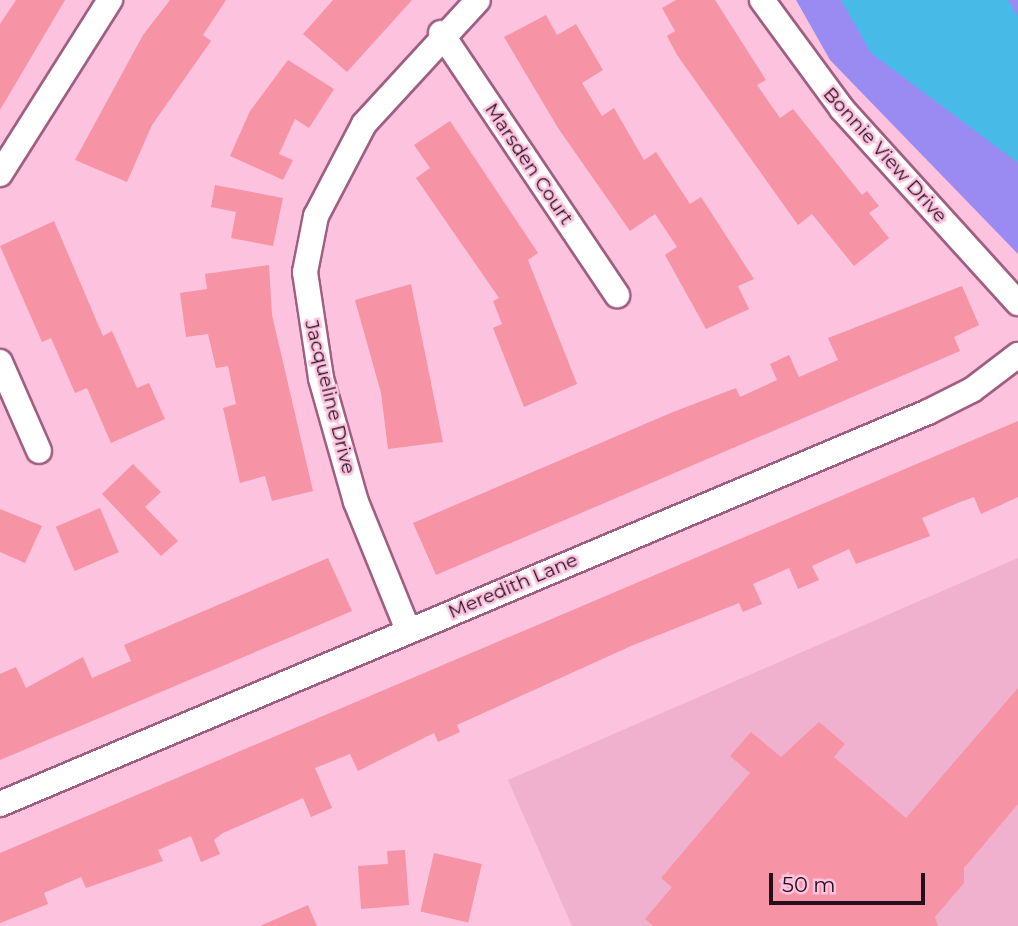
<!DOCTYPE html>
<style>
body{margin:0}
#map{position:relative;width:1018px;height:926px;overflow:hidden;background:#fcc2de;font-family:Montserrat,sans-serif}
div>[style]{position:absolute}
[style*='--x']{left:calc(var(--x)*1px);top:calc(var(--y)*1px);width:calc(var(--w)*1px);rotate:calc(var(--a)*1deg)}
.built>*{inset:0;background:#f0b1cf}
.forest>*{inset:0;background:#9a8bf3}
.water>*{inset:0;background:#48bae7}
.building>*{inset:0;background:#f693a5;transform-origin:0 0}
.roads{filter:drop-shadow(2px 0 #9f5f80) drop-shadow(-2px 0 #9f5f80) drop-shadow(0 2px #9f5f80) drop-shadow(0 -2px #9f5f80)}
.street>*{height:24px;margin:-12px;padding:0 12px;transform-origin:12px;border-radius:12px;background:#fff}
span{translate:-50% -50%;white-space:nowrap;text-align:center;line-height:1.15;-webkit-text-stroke:5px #fcc2de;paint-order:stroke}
.street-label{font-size:19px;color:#270e1b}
.scale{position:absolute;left:769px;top:873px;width:156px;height:32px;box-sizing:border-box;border:4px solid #270e1b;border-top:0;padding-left:9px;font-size:21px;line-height:24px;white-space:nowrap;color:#270e1b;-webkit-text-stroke:5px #fcc2de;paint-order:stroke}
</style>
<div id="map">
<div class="built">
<i style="clip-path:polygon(1018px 558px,1018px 926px,572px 926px,508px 780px)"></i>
</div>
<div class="forest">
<i style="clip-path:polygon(796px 0,1018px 0,1018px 254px,830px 60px)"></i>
</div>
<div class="water">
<i style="clip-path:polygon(841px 0,1008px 0,1018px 17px,1018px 163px,871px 53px)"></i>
</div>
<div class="building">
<i style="clip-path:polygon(16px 0,65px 0,0 110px,0 24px)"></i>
<i style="clip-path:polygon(170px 0,226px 0,203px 35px,211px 41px,152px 125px,127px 182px,75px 160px,143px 35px)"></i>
<i style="clip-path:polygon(333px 0,412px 0,347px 72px,303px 34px)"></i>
<i style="clip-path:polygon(676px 0,715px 0,766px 80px,757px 85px,780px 118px,793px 109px,862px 195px,867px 191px,879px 206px,869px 213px,889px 238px,854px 266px,812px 214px,798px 225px,677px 55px,667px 36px,675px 31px,662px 8px)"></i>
<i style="clip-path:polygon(546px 15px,557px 35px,576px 24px,603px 70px,582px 83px,602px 116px,614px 108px,644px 160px,656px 152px,690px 204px,701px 197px,754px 279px,738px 286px,749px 309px,706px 329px,665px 255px,677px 247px,655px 214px,630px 231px,558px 128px,504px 37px)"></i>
<i style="clip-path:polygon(288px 60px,334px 89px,309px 128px,295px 119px,279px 154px,293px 160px,283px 180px,230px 156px,250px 111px)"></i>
<i style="clip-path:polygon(450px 121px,538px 253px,528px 260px,577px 384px,524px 407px,493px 328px,502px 324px,493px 301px,499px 298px,416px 178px,430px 168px,414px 145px)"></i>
<i style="clip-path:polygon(215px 185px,283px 198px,273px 246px,231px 238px,236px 212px,211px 207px)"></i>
<i style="clip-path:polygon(54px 221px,103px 336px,112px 331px,137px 388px,149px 383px,165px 419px,111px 443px,87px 388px,75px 393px,51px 338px,42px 342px,0 246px)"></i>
<i style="clip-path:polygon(269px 265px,272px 315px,313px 491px,272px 501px,265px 476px,240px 483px,223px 408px,236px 404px,228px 366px,216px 368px,208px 334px,186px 337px,180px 293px,207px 289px,205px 274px)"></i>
<i style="clip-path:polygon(411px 284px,443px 442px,388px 449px,381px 393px,355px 300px)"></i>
<i style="clip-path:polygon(962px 286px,979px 325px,954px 337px,960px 351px,436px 575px,413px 523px,673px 412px,736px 388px,740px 397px,777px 380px,770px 364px,789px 355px,799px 377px,838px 360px,828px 338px)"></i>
<i style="clip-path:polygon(1018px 421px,1018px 497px,981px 514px,974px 497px,960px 502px,922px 518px,930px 536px,856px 564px,849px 549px,812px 566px,819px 580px,798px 589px,789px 568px,753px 584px,762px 604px,743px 612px,739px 603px,631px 646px,457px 725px,460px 732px,438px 742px,434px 733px,358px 771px,350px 754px,315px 768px,332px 808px,311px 817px,303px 798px,223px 833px,214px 840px,220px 854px,201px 862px,191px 836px,158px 850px,163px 861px,86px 888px,81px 877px,44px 893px,48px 904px,0 923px,0 853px)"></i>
<i style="clip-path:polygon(133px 464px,161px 492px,145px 507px,178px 541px,161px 556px,102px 494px)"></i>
<i style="left:100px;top:508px;width:48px;height:48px;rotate:67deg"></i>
<i style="clip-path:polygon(0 509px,42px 526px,25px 563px,0 552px)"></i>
<i style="clip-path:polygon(328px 558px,352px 611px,0 760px,0 674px,16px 667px,26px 688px,83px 657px,92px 678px,131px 661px,124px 645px)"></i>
<i style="clip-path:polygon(1018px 688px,1018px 804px,964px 868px,964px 883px,935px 917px,938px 926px,653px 926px,645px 919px,672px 887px,661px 878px,750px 773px,730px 756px,751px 732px,781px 757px,819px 722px,845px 744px,834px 757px,906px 818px)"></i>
<i style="clip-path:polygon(405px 850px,409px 905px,361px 909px,358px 866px,388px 864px,387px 851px)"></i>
<i style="left:434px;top:853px;width:49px;height:60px;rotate:13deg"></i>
<i style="clip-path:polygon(308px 905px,317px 926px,260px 926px)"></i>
</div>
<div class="roads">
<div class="street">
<i style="--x:762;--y:0;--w:135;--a:53.7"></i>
<i style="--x:842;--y:109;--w:262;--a:47.8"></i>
<i style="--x:441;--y:33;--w:316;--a:56.1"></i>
<i style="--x:0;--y:174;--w:206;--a:-57.7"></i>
<i style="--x:0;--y:362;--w:97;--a:66.3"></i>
<i style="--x:408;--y:630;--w:138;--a:-112.1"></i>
<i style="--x:356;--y:502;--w:129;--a:-105.8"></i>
<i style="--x:321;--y:378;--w:107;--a:-98.6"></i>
<i style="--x:305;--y:272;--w:57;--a:-78.9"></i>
<i style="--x:316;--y:216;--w:104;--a:-62.4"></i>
<i style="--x:364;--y:124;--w:168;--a:-47.4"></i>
<i style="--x:0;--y:804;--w:1007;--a:-22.9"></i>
<i style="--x:928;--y:412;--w:49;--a:-26.6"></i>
<i style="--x:972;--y:390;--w:58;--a:-37.3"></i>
</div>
</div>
<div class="street-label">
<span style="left:885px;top:155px;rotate:48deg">Bonnie View Drive</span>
<span style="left:529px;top:164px;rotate:56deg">Marsden Court</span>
<span style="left:330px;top:397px;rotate:76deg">Jacqueline Drive</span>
<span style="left:513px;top:586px;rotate:-23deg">Meredith Lane</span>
</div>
<div class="scale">50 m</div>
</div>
